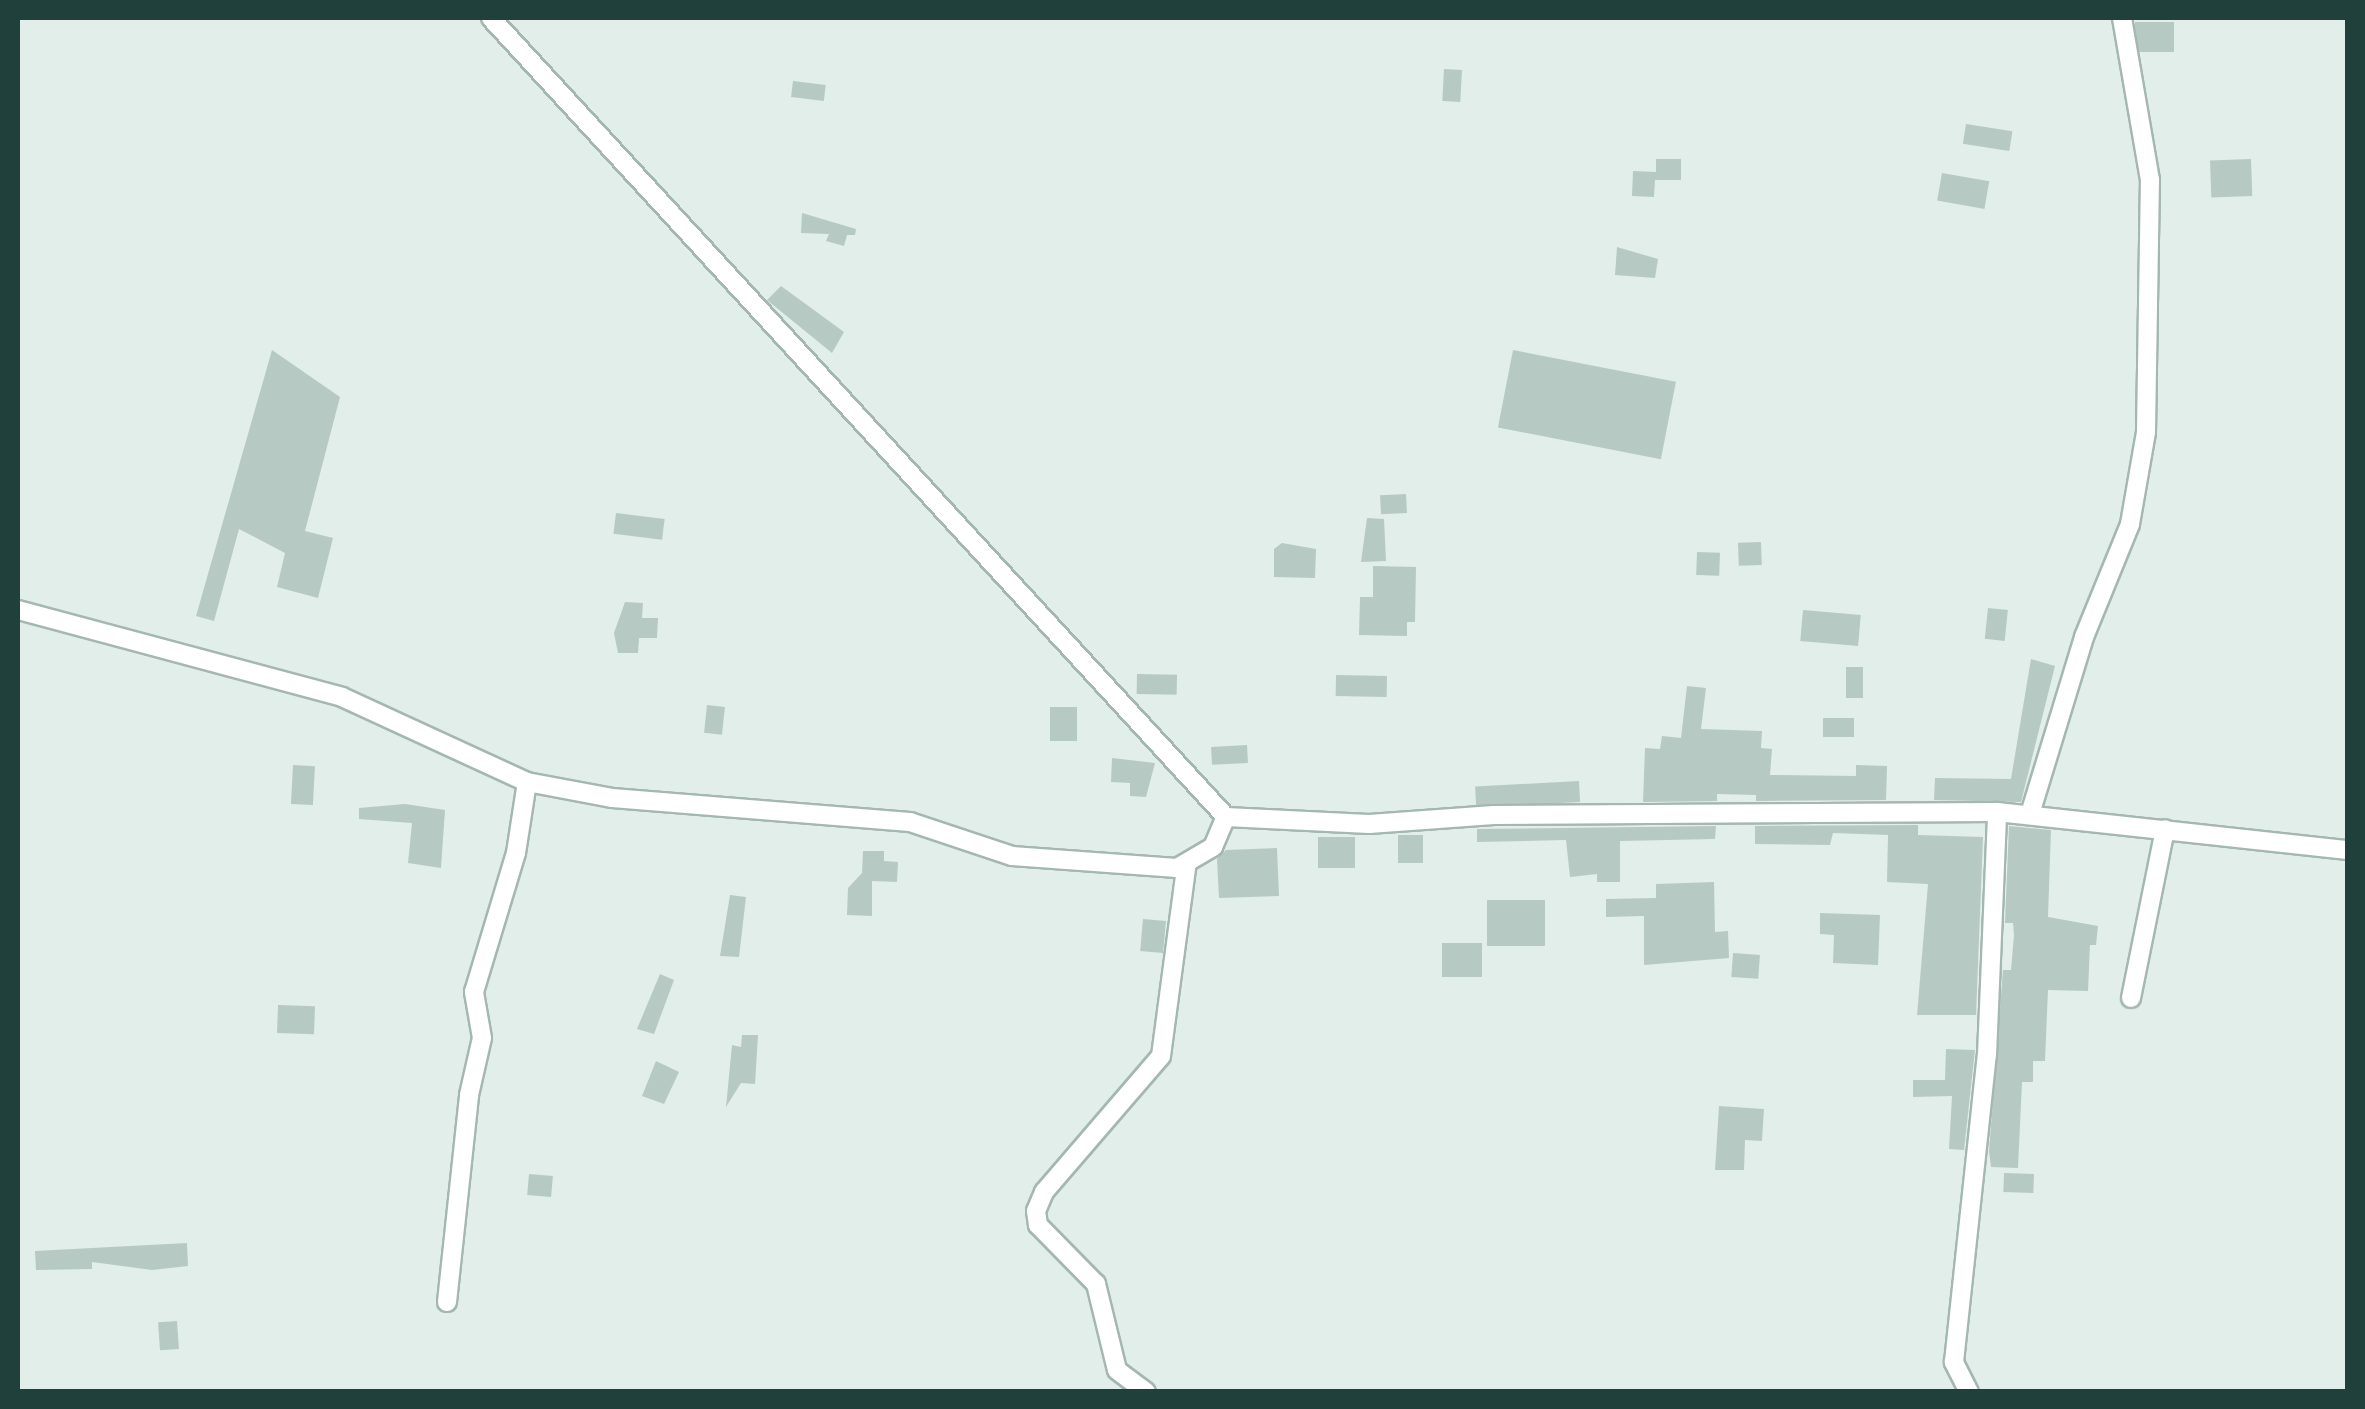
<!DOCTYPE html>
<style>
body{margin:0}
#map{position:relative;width:2365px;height:1409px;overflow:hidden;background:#e2eeea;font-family:"PT Sans",sans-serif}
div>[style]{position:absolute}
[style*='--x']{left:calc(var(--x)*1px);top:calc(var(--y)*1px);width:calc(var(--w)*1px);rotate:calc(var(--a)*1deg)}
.building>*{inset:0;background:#b7c9c3;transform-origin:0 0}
.roads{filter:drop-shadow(2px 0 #a4b7b2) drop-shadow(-2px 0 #a4b7b2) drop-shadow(0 2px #a4b7b2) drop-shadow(0 -2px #a4b7b2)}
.minor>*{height:18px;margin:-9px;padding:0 9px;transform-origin:9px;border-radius:9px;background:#fff}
span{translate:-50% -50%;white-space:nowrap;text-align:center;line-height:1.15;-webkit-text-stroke:9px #f4faf7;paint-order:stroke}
.frame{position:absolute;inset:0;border:20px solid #20413b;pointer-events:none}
</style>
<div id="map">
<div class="building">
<i style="left:2135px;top:22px;width:39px;height:30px"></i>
<i style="left:1444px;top:69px;width:18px;height:32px;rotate:3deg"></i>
<i style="left:793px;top:81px;width:33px;height:16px;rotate:7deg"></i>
<i style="left:1966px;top:124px;width:47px;height:20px;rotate:9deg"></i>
<i style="clip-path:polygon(1656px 159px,1681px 159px,1681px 180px,1655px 180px,1654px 197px,1632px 196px,1633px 171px,1656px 172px)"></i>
<i style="left:2251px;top:159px;width:37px;height:41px;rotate:88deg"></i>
<i style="left:1942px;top:173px;width:48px;height:28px;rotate:10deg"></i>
<i style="clip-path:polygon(802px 213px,856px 229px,855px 235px,847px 235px,844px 246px,826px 241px,829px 234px,801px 233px)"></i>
<i style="clip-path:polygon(1617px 247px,1658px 259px,1655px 278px,1615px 275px)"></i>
<i style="clip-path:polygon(781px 286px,844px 332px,832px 353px,767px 300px)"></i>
<i style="clip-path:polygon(272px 350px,340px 397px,305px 531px,333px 538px,318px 598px,277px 587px,285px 553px,239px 529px,214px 621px,196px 616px)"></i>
<i style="left:1513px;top:350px;width:166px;height:79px;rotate:11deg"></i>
<i style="left:1406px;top:494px;width:19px;height:26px;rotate:87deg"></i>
<i style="left:616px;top:513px;width:49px;height:21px;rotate:7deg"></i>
<i style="clip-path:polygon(1367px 518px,1384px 519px,1386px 561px,1361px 562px)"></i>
<i style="left:1761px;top:542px;width:23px;height:23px;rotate:88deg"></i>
<i style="clip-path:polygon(1282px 543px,1316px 549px,1315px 578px,1274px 577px,1274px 549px)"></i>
<i style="left:1697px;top:552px;width:23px;height:23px;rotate:2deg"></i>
<i style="clip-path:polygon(1373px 566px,1416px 567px,1415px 622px,1407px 622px,1407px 636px,1359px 635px,1360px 597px,1373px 597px)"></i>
<i style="clip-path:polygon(625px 602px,643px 603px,642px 618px,658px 618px,657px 638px,639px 638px,638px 653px,618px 653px,614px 633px)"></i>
<i style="left:1988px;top:608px;width:20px;height:31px;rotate:6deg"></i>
<i style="left:1803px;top:610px;width:58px;height:31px;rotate:5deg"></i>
<i style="clip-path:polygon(2031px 659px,2055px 666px,2021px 802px,1934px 800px,1935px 778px,2011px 779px)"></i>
<i style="left:1846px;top:667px;width:17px;height:31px"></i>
<i style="left:1137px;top:674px;width:40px;height:20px;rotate:1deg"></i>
<i style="left:1336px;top:675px;width:51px;height:21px;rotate:1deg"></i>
<i style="clip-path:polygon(1687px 686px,1706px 688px,1701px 729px,1762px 731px,1761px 748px,1772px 749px,1770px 775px,1856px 776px,1856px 765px,1887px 766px,1886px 800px,1756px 801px,1756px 795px,1717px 794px,1717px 801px,1643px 802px,1645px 748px,1660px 749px,1662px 736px,1681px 738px)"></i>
<i style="left:707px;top:705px;width:18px;height:28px;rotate:6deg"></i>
<i style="left:1050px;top:707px;width:27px;height:34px"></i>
<i style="left:1823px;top:718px;width:31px;height:19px"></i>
<i style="left:1247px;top:745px;width:18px;height:36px;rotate:87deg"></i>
<i style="clip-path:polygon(1112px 758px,1155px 763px,1146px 797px,1130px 796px,1130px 783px,1111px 782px)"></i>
<i style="left:293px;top:765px;width:22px;height:39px;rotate:3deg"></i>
<i style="left:1579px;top:781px;width:21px;height:104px;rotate:87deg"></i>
<i style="clip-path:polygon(405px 804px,445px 810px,441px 868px,408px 863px,412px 823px,359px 819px,359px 808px)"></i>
<i style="clip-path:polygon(1918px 825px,1918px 835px,1983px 837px,1976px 1015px,1917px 1015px,1928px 884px,1887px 882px,1888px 835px,1833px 833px,1830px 845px,1755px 844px,1755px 826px)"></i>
<i style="clip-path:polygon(1716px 826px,1715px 839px,1620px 841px,1620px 882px,1597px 882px,1597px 874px,1570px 877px,1566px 840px,1477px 842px,1477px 829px)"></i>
<i style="clip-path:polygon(2009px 826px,2051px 830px,2048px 917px,2098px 926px,2096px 945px,2090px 945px,2088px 991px,2048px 990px,2045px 1061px,2033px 1061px,2033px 1082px,2022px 1082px,2018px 1168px,1991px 1167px,1989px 1151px,2003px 970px,2011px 970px,2014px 935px,2013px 923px,2005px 923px)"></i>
<i style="left:1398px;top:835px;width:25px;height:28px"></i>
<i style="left:1355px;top:837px;width:31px;height:37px;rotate:90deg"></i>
<i style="clip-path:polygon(1277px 848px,1279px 896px,1219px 898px,1217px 859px,1226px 850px)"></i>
<i style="clip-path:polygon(863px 851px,884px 851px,884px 861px,898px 862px,897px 882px,872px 881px,872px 916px,847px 915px,848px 888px,862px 873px)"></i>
<i style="clip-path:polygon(1714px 882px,1715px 932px,1728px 931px,1729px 958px,1644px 965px,1644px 916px,1606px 917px,1606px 899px,1656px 898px,1656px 884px)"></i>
<i style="clip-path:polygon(730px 895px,746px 897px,739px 957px,720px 956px)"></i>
<i style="left:1487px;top:900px;width:58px;height:46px"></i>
<i style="clip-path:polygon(1820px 913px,1880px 915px,1878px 965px,1833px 963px,1834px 935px,1820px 934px)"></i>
<i style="left:1143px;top:919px;width:23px;height:32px;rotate:5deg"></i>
<i style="left:1442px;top:943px;width:40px;height:34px"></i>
<i style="left:1733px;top:953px;width:27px;height:24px;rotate:4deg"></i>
<i style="clip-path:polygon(660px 974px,674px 980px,654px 1034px,637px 1029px)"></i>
<i style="left:278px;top:1005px;width:37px;height:28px;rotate:2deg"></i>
<i style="clip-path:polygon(742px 1035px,758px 1035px,755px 1084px,741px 1083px,726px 1107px,732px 1045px,741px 1047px)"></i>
<i style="clip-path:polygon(1946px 1049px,1975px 1050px,1964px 1150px,1949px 1149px,1952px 1096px,1913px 1097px,1913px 1080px,1945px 1080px)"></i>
<i style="clip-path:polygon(656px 1061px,679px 1072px,664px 1104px,642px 1096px)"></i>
<i style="clip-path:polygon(1719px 1106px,1764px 1109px,1762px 1141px,1745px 1140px,1744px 1170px,1715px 1170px)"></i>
<i style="left:2004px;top:1173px;width:30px;height:19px;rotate:2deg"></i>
<i style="left:529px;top:1174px;width:24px;height:21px;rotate:5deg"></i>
<i style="clip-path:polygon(187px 1243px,188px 1266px,152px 1270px,92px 1262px,92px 1269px,36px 1270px,35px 1251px)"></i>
<i style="left:177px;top:1321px;width:28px;height:19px;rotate:86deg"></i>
</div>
<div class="roads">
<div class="minor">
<i style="--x:491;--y:18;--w:1086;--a:47.39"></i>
<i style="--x:1226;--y:817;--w:143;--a:2.8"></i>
<i style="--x:1369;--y:824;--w:125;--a:-4.1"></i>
<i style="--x:1494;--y:815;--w:503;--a:-0.34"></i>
<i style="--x:1997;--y:812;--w:353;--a:6.2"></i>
<i style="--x:18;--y:610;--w:335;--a:15"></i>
<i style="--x:342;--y:697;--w:204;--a:24.7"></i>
<i style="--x:527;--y:782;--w:86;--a:10.7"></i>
<i style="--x:612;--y:798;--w:299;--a:4.6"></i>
<i style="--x:910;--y:822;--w:108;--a:18.4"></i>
<i style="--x:1012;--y:856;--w:165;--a:4.2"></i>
<i style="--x:1177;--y:868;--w:42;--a:-30.3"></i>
<i style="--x:1213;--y:847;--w:33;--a:-67"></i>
<i style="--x:2030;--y:814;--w:185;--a:-73"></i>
<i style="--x:2084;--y:637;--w:122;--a:-67.8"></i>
<i style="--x:2130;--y:524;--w:93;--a:-80.1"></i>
<i style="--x:2146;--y:432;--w:252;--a:-89.1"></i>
<i style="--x:2150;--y:180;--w:164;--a:-99.8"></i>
<i style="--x:2131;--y:998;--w:172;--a:-78.6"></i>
<i style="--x:447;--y:1302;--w:208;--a:-83.9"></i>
<i style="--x:469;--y:1095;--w:58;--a:-77.2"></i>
<i style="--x:482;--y:1038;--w:47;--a:-99.9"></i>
<i style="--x:474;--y:992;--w:145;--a:-73.2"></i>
<i style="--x:516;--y:853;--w:72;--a:-81.2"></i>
<i style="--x:1146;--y:1392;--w:36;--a:-143"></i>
<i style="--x:1117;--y:1370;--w:89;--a:-103.7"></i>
<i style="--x:1096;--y:1284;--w:83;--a:-134.5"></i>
<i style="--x:1038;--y:1225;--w:14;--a:-98"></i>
<i style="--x:1036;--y:1211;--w:21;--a:-67"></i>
<i style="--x:1044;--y:1192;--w:179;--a:-49.3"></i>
<i style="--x:1161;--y:1056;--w:190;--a:-82.4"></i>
<i style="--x:1969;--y:1392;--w:34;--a:-117"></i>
<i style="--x:1954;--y:1362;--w:309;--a:-83.9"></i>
<i style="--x:1987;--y:1055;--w:243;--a:-87.6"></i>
</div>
</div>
<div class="frame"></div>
</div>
